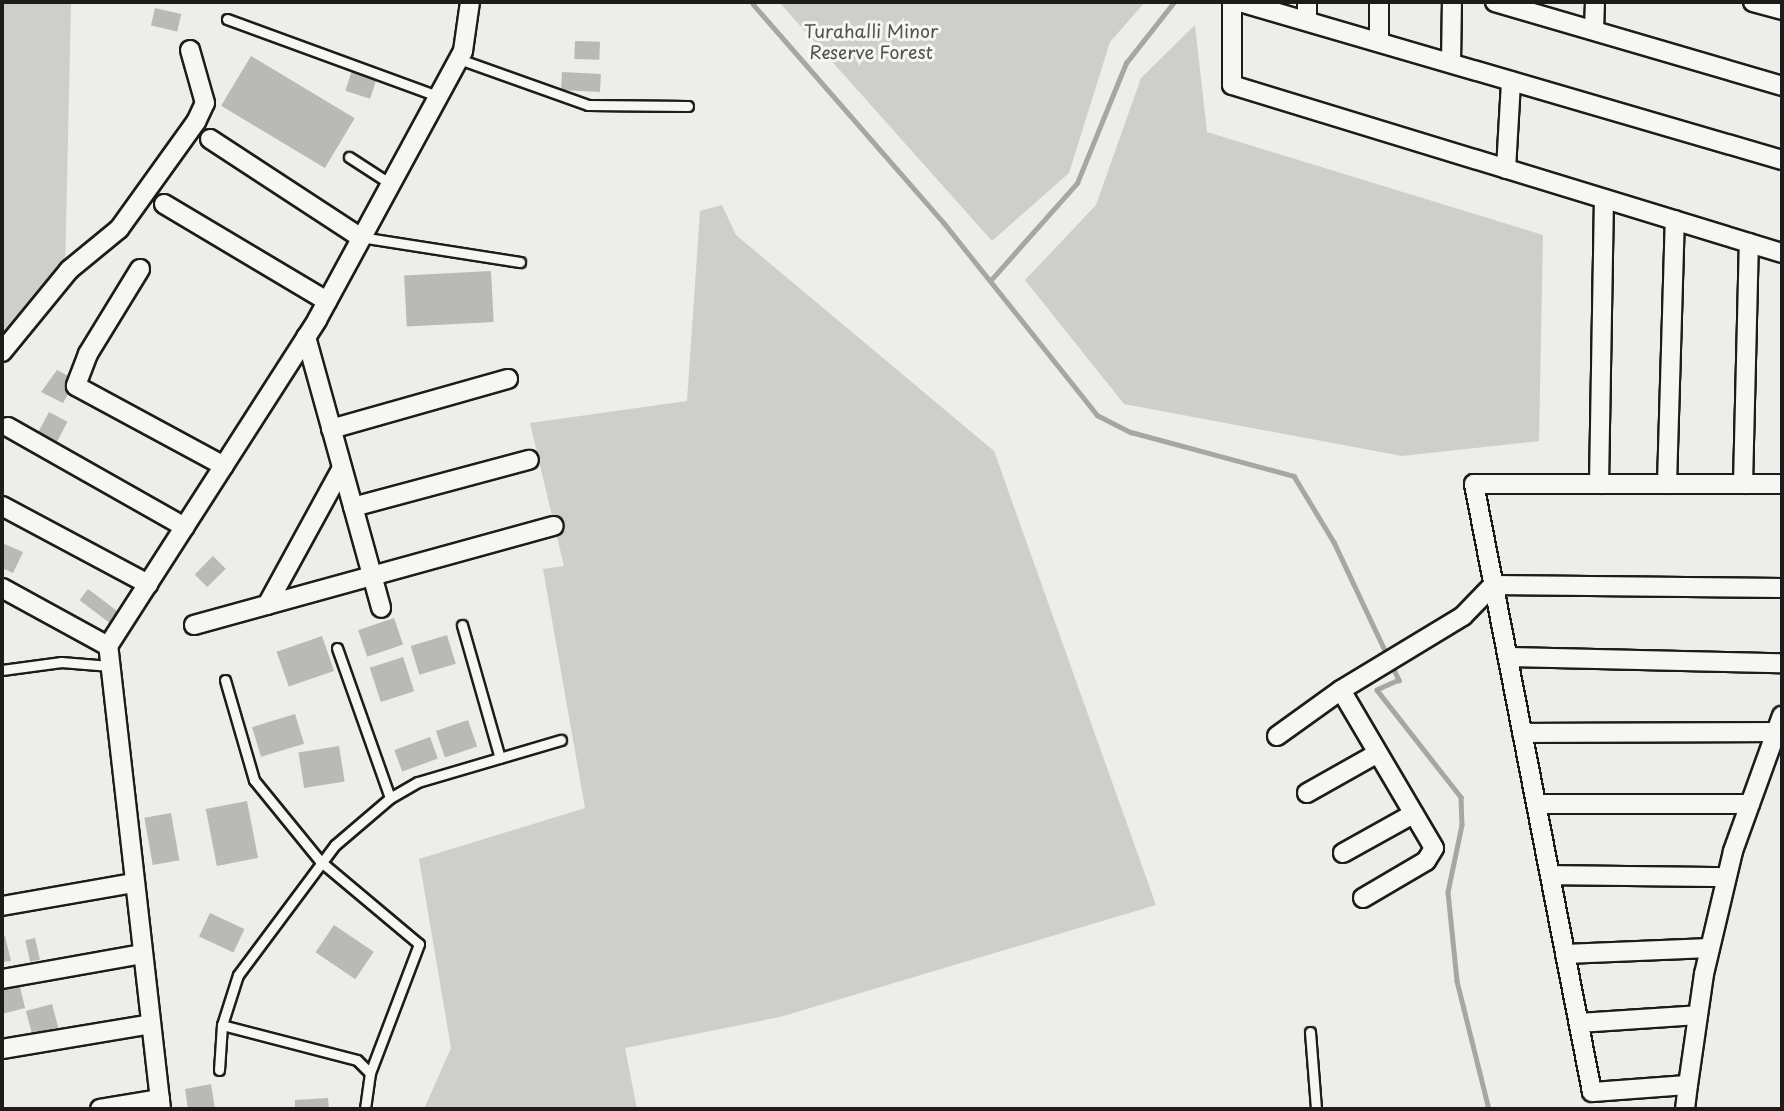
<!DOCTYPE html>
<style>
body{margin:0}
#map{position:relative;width:1784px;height:1111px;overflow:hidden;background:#edede9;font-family:"Playpen Sans",sans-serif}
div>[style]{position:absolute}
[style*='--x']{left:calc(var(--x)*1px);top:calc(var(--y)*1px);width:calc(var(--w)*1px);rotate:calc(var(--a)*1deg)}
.green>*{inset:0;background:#cececb}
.stream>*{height:4.5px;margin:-2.25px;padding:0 2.25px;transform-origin:2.25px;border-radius:2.25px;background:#a6a6a3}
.building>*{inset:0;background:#b9b9b6;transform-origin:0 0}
.roads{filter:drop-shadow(2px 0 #1c1c1c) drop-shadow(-2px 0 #1c1c1c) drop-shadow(0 2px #1c1c1c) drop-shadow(0 -2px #1c1c1c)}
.lane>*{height:9px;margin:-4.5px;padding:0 4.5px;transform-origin:4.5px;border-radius:4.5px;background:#f6f6f2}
.street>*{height:18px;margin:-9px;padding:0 9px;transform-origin:9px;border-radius:9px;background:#f6f6f2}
span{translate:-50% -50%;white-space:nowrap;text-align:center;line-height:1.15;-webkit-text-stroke:6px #f6f6f2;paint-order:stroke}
.park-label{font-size:18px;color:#515151}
.frame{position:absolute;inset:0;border:4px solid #1c1c1c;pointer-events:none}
</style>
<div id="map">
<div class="green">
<i style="clip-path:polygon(2px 2px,71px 2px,65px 272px,2px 357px)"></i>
<i style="clip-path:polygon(779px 2px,1145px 2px,1110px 42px,1069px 173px,992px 241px)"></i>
<i style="clip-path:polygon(1195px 25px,1207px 132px,1543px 235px,1539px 441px,1402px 456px,1124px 404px,1025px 280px,1096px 205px,1141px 78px)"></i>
<i style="clip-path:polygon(722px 205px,736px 235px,994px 451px,1156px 905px,780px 1017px,625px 1048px,637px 1109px,424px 1109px,451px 1048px,419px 859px,585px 808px,543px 569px,564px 566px,530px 423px,687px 401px,700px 211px)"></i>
</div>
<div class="stream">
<i style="--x:753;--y:4;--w:291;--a:48.9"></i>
<i style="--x:944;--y:223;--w:246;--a:51.4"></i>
<i style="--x:1097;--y:415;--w:38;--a:27"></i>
<i style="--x:1131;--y:432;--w:169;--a:15.1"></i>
<i style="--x:1294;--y:476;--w:77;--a:58.8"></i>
<i style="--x:1334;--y:542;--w:127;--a:64.8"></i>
<i style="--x:990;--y:281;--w:131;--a:-48.4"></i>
<i style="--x:1077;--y:183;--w:130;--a:-67.8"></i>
<i style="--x:1126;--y:63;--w:78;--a:-51.8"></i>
<i style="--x:1392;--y:665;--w:17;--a:65"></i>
<i style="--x:1399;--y:680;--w:24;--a:156"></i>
<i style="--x:1377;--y:690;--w:136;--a:51.9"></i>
<i style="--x:1461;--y:797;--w:28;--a:88"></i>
<i style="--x:1462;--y:825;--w:68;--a:101.8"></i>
<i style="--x:1448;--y:892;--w:89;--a:84.2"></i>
<i style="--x:1457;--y:981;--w:132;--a:76"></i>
</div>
<div class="building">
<i style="left:155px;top:8px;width:27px;height:18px;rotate:13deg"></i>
<i style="left:575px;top:41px;width:25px;height:18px;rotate:2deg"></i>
<i style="left:251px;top:56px;width:121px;height:58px;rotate:31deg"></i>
<i style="left:354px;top:64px;width:26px;height:28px;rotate:18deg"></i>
<i style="left:562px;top:72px;width:39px;height:18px;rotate:3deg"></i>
<i style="left:491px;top:271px;width:51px;height:87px;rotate:87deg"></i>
<i style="clip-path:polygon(57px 370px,76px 380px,63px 403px,41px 392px)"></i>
<i style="left:49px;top:412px;width:21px;height:23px;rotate:28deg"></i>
<i style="clip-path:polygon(2px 543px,23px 552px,13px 573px,2px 568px)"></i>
<i style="left:213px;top:556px;width:18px;height:26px;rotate:45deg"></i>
<i style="left:88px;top:589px;width:39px;height:14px;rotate:37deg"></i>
<i style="left:394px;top:618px;width:28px;height:38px;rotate:71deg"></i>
<i style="left:447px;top:635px;width:30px;height:38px;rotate:73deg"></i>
<i style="left:322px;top:636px;width:37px;height:48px;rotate:71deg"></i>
<i style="left:403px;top:657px;width:36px;height:35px;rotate:72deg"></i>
<i style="left:295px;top:714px;width:31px;height:45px;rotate:73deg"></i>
<i style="left:468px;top:720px;width:28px;height:34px;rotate:71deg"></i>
<i style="left:430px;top:737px;width:23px;height:38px;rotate:70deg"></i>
<i style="left:339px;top:746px;width:36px;height:41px;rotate:81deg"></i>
<i style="left:247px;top:801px;width:58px;height:42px;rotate:79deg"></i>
<i style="left:171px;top:813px;width:48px;height:27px;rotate:80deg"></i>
<i style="left:210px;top:913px;width:38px;height:26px;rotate:25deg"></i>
<i style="left:334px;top:925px;width:48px;height:33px;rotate:34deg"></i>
<i style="clip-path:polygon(2px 936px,5px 936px,11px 961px,2px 962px)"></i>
<i style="left:35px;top:938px;width:22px;height:10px;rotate:77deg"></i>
<i style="clip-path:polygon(18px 978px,25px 1008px,2px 1014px,2px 982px)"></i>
<i style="left:52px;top:1004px;width:24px;height:27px;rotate:75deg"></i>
<i style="clip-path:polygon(211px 1084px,215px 1109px,188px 1109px,185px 1089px)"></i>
<i style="clip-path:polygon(328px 1098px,329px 1109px,295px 1109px,295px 1100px)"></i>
</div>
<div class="roads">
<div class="lane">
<i style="--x:227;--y:19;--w:224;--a:20.1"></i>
<i style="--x:459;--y:59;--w:137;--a:19.6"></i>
<i style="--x:588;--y:105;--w:100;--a:0.6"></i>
<i style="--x:349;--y:157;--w:48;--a:33"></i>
<i style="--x:360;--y:237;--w:162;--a:8.9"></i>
<i style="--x:462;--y:625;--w:138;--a:74.1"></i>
<i style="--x:337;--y:648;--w:159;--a:70.5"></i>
<i style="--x:2;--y:670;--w:60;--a:-7.7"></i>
<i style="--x:61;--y:662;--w:49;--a:4.7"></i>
<i style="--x:225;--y:680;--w:104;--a:73.8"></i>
<i style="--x:254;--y:780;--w:104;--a:50.8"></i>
<i style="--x:320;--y:861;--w:129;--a:40"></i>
<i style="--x:419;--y:944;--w:138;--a:110.8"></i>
<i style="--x:222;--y:1025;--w:139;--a:14.5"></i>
<i style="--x:357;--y:1060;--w:18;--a:45"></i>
<i style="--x:370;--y:1073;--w:36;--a:98"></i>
<i style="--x:1310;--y:1032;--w:77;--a:85.5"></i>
<i style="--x:219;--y:1070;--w:45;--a:-86.2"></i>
<i style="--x:222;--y:1025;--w:52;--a:-72.3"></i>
<i style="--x:238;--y:975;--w:162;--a:-53.3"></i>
<i style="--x:335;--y:845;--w:72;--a:-40.5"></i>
<i style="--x:390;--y:798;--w:32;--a:-30"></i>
<i style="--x:418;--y:782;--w:149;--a:-16.4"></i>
</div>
<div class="street">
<i style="--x:1232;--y:2;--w:83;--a:90"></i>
<i style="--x:1232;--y:85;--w:575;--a:16.99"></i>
<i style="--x:1240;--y:2;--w:565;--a:16.25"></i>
<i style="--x:1379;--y:2;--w:40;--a:90"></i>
<i style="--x:1495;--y:2;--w:299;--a:16.3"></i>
<i style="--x:1753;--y:2;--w:30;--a:15"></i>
<i style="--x:1307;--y:21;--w:19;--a:-90"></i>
<i style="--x:1594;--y:30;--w:28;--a:-88"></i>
<i style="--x:1451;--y:63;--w:61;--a:-89.1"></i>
<i style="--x:210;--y:139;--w:179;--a:33.2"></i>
<i style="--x:1506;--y:169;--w:88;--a:-86.7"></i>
<i style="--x:164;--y:204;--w:190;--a:30.8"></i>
<i style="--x:140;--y:269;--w:100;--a:121.5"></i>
<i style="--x:88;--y:354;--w:34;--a:111"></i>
<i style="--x:76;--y:386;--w:168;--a:28.4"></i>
<i style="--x:306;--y:337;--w:281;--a:74.5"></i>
<i style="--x:2;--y:352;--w:106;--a:-50.7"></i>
<i style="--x:69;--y:270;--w:65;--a:-39.4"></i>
<i style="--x:119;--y:229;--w:132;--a:-54.3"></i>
<i style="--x:196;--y:122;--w:21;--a:-65"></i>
<i style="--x:205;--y:103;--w:55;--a:-105.8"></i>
<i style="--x:8;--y:427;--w:203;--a:29.5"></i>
<i style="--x:331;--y:429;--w:184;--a:-15.8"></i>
<i style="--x:1599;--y:484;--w:285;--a:-89"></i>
<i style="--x:1667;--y:484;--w:264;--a:-88.3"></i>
<i style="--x:1743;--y:484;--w:241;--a:-88.6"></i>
<i style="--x:1782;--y:484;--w:308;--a:180"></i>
<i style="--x:1474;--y:484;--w:619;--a:79.02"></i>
<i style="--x:1592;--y:1092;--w:96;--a:-4.2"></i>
<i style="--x:1688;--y:1085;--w:112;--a:-81.8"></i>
<i style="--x:1704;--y:974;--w:126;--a:-76.7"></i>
<i style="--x:1733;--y:851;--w:144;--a:-70.1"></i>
<i style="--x:2;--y:506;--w:166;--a:28.1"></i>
<i style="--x:353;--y:507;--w:182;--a:-15"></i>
<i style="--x:2;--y:588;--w:121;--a:28.7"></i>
<i style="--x:267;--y:605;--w:156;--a:-61.3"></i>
<i style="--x:194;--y:625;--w:373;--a:-15.4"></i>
<i style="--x:1508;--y:657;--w:274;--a:1.3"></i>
<i style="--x:1522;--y:733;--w:252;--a:-0.2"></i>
<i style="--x:1277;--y:736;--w:79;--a:-35.7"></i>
<i style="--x:1307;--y:793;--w:81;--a:-29.4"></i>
<i style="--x:1536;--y:804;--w:214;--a:0"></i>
<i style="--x:1343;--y:853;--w:80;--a:-29.1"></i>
<i style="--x:1550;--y:875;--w:176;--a:0.7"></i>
<i style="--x:1363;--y:898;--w:73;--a:-30.4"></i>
<i style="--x:1426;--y:861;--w:15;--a:-58"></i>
<i style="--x:1434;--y:848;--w:183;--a:-120.5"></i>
<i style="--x:1341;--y:690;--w:143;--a:-31.2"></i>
<i style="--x:1463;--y:616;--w:43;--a:-45.9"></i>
<i style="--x:1493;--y:585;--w:289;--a:0.6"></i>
<i style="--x:2;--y:906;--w:134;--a:-9.9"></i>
<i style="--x:1565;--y:954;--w:145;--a:-2.4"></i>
<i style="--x:2;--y:979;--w:143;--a:-10.1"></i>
<i style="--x:1579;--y:1023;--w:119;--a:-3.8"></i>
<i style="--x:2;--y:1049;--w:151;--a:-9.5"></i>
<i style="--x:100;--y:1109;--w:61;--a:-9.5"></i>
<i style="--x:161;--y:1109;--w:466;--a:-96.5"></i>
<i style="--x:108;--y:646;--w:387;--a:-57.3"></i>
<i style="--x:317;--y:320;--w:306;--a:-61.5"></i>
<i style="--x:463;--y:51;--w:49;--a:-81.9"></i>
<i style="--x:1685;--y:1109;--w:24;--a:-83"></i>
</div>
</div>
<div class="park-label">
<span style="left:871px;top:42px">Turahalli Minor<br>Reserve Forest</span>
</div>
<div class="frame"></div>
</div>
